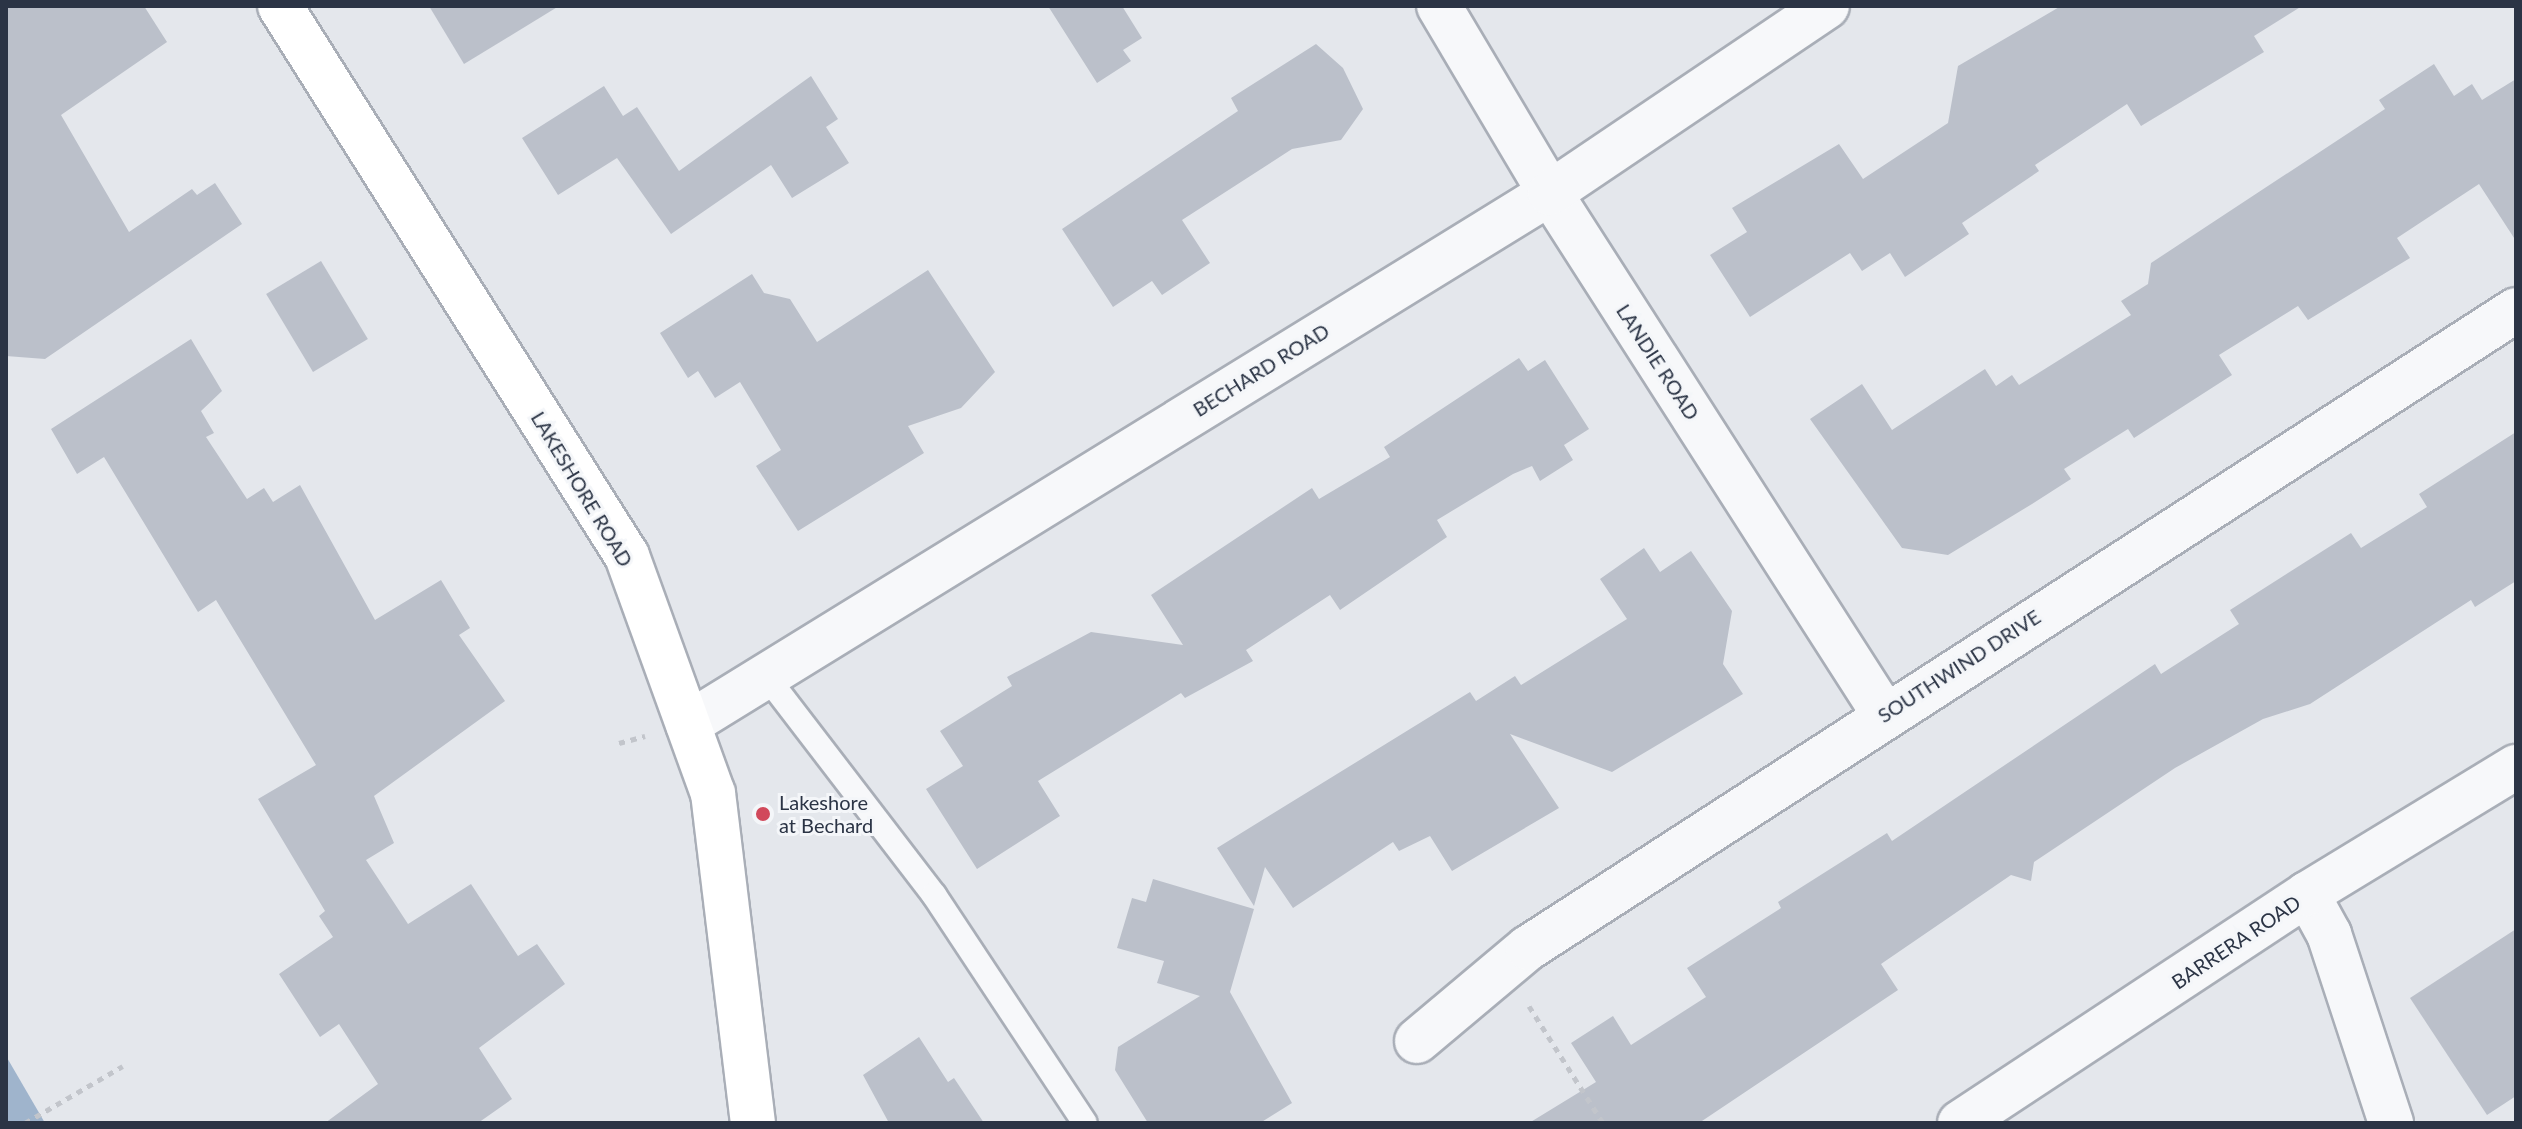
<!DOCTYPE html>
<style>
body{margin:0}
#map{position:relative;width:2522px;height:1129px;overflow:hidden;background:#e4e7ec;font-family:Lato,sans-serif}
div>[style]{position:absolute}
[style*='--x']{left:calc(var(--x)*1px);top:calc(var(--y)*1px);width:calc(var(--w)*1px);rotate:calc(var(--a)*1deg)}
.water>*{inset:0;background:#9fb4cc}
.building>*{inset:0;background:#bbc0ca;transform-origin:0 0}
.path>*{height:5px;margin-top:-2.5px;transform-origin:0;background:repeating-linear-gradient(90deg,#c2c5cb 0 6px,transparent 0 12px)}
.roads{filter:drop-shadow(2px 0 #a9aeb7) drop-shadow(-2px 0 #a9aeb7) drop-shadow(0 2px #a9aeb7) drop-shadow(0 -2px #a9aeb7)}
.service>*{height:24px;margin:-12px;padding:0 12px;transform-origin:12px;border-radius:12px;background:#f7f8fa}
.minor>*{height:44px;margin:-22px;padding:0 22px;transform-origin:22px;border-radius:22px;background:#f7f8fa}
.tertiary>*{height:44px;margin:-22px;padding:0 22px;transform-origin:22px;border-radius:22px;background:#f7f8fa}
.secondary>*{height:44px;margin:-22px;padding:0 22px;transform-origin:22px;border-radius:22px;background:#fff}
.dots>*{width:22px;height:22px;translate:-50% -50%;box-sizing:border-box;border:4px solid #f4f6f9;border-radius:50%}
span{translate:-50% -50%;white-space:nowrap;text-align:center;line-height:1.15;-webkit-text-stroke:6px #f4f6f9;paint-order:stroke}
.street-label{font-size:20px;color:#2b3445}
.poi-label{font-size:20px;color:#2b3445}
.left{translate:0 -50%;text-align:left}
.frame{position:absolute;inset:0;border:8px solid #2b3445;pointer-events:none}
</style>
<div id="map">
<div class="water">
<i style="clip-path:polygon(6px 1056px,45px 1123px,6px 1123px)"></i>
</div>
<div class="building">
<i style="clip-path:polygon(6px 6px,144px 6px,167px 42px,61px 115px,129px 232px,192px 189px,197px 195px,215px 183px,242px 224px,45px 359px,6px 356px)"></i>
<i style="clip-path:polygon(429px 6px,559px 6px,464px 64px)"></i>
<i style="clip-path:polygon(1048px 6px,1122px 6px,1142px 38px,1123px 50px,1131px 61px,1097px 83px)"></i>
<i style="clip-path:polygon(2061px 6px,2302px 6px,2254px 36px,2264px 52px,2211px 84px,2141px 126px,2127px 104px,2035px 165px,2039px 171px,1962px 223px,1969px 234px,1905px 277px,1890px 253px,1862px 271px,1850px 253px,1750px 317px,1710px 255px,1747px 232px,1732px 208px,1839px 144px,1863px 179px,1948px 123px,1958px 66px)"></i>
<i style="clip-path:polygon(1316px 44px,1343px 68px,1363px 109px,1341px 140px,1292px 149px,1182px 220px,1210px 263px,1162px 295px,1152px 281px,1113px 307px,1062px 229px,1238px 111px,1231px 98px)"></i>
<i style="clip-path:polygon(2434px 64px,2454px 96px,2472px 84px,2482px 100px,2516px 79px,2516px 241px,2479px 184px,2397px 238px,2410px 258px,2308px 320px,2298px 306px,2219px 355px,2232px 375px,2134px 438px,2128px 429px,2064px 469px,2071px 479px,2032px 504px,1948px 555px,1902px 548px,1810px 419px,1862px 384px,1892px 430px,1985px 369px,1996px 386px,2012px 375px,2019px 385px,2131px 315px,2121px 301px,2148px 284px,2151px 263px,2385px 109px,2379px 100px)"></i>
<i style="clip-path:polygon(811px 76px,838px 119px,826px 127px,849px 163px,792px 198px,771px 165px,671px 234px,617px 158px,558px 195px,522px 138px,604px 86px,623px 116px,637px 107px,679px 171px)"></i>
<i style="left:321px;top:261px;width:91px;height:64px;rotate:59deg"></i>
<i style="clip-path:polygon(928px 270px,995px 372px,961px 408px,908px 426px,924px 453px,798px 531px,756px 466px,781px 450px,740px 382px,715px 398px,698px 371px,688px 378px,660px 333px,752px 274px,764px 293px,790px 299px,817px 342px)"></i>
<i style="clip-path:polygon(191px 339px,222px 391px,201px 411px,214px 433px,206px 437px,247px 499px,264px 488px,273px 502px,300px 485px,375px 620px,441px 580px,470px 628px,459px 635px,505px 701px,374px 796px,394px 843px,366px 860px,408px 924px,471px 884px,518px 956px,537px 944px,565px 984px,479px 1048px,512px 1099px,478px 1123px,325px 1123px,378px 1084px,339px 1024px,320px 1037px,279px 974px,333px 937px,319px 916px,325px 911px,258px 799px,316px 765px,216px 600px,198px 612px,104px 457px,77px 474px,51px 429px)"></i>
<i style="clip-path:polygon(1519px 358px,1528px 371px,1545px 360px,1589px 429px,1564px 445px,1573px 460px,1540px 481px,1532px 466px,1513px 474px,1437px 520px,1447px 537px,1340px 610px,1330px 595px,1246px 650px,1253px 661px,1185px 698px,1181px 693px,1038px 781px,1060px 816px,977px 869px,926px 789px,963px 766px,940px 731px,1012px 686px,1007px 677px,1091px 632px,1183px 645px,1151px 595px,1312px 488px,1319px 499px,1390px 457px,1384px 447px)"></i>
<i style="clip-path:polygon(2516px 432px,2516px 581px,2475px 607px,2471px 600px,2310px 704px,2263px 719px,2175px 768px,2034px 862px,2031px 881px,2011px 875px,1881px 964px,1898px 990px,1699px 1123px,1529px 1123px,1596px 1082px,1571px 1043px,1613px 1016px,1631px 1045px,1706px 997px,1687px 968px,1781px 908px,1778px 902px,1887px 833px,1892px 841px,2155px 664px,2161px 674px,2239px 624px,2230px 610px,2351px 533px,2361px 548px,2427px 507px,2419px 494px)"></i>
<i style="clip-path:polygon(1644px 548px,1660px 572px,1691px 551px,1732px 611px,1723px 664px,1743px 694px,1612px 772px,1510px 734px,1559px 808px,1452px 871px,1430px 836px,1399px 851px,1393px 842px,1293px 908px,1265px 867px,1254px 906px,1217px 848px,1470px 692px,1476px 701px,1515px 676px,1521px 685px,1627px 619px,1600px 579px)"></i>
<i style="clip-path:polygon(1153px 879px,1254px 909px,1230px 992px,1292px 1103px,1260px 1123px,1148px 1123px,1115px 1070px,1118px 1047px,1200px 996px,1157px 983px,1164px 961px,1117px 948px,1132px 898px,1146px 902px)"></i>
<i style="clip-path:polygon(2516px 929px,2516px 1096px,2487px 1115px,2410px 998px)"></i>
<i style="clip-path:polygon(919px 1037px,948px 1082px,954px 1078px,984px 1123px,889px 1123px,863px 1075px)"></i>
</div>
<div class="path">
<i style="--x:619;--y:743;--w:27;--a:-15"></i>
<i style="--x:1529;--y:1006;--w:138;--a:57.7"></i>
<i style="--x:25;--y:1123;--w:113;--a:-30.2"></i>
</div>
<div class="roads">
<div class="service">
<i style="--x:766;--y:676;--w:276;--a:52.5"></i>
<i style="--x:934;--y:895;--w:273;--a:56.5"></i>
</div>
<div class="minor">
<i style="--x:1439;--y:6;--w:217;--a:59.3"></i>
<i style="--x:1550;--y:193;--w:619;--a:57.34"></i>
<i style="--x:688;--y:724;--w:1012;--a:-31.63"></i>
<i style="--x:1550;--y:193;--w:334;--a:-34"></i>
<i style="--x:2307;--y:894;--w:46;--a:61.2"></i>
<i style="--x:2329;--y:934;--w:199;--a:71.8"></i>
<i style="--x:1417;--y:1041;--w:145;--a:-40"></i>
<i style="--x:1528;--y:948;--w:1176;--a:-32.85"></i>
</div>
<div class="tertiary">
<i style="--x:1960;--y:1123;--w:416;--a:-33.4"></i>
<i style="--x:2307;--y:894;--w:245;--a:-31.3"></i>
</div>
<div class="secondary">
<i style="--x:280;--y:6;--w:650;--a:57.75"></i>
<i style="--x:627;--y:556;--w:252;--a:70.1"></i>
<i style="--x:713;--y:793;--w:332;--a:83.1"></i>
</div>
</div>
<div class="dots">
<i style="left:763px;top:814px;background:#d1495b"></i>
</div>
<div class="street-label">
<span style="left:1658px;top:362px;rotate:57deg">LANDIE ROAD</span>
<span style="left:1261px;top:370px;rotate:-32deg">BECHARD ROAD</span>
<span style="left:582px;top:489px;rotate:59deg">LAKESHORE ROAD</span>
<span style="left:1959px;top:666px;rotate:-33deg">SOUTHWIND DRIVE</span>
<span style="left:2236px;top:942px;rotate:-34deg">BARRERA ROAD</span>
</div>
<div class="poi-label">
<span class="left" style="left:779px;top:814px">Lakeshore<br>at Bechard</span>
</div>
<div class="frame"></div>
</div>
